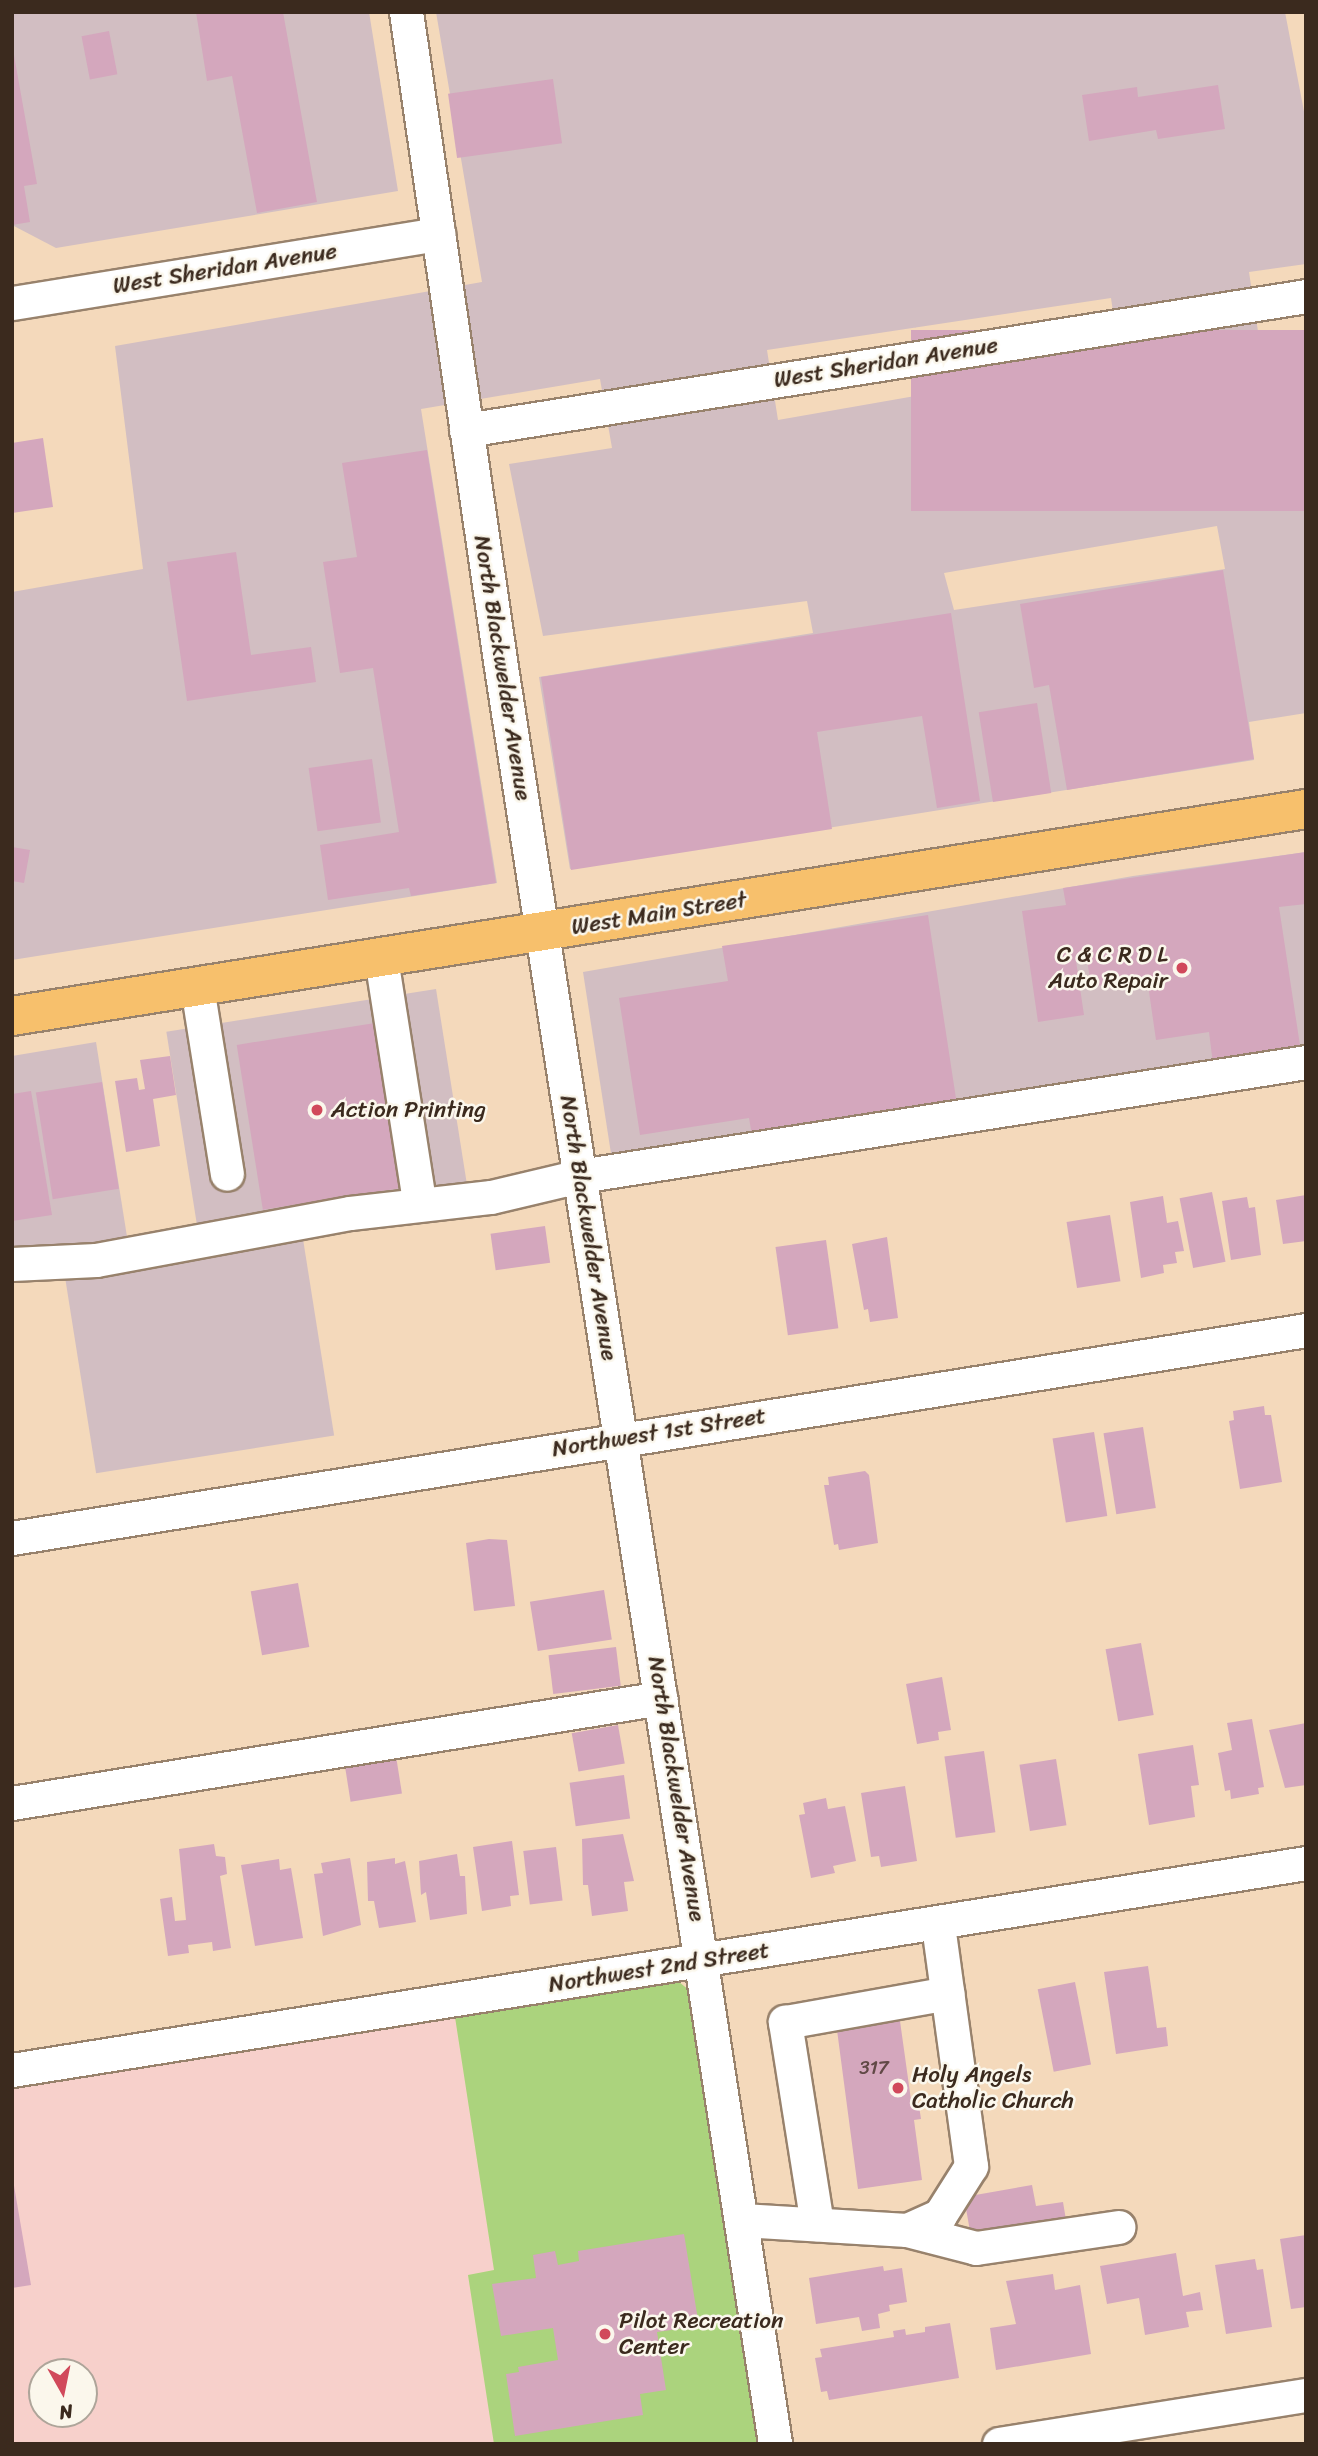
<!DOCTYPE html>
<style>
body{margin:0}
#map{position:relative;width:1318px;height:2456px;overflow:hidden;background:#f4d9bb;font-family:Sriracha,sans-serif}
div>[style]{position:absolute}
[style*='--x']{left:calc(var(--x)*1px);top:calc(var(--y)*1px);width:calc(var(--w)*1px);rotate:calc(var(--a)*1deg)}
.built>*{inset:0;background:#f7d0cb}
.industrial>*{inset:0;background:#d2bec2;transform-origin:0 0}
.green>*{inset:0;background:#abd37d}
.building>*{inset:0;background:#d4a7bd;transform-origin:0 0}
.roads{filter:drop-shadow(2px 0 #98826c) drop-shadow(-2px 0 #98826c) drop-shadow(0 2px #98826c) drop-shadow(0 -2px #98826c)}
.minor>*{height:33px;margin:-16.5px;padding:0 16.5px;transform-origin:16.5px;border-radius:16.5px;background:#fff}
.major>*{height:38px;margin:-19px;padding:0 19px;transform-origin:19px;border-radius:19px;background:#f7c06c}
.dots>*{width:19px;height:19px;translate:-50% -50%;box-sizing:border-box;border:4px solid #fbf7ec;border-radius:50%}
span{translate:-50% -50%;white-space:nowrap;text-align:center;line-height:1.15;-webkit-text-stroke:5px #fbf7ec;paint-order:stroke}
.number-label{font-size:19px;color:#614946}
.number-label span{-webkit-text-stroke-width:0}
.street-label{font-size:23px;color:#3b2a1e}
.poi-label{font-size:23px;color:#3b2a1e}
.right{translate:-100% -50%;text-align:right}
.left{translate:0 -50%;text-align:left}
.frame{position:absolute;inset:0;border:14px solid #3b2a1e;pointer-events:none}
.north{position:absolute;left:28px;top:2358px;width:70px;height:70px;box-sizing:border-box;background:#fbf7ec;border:2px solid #aea59a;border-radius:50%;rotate:171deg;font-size:19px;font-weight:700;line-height:28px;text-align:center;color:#3b2a1e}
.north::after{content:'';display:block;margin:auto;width:24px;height:32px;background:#d1495b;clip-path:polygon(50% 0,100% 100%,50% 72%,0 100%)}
</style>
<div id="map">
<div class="built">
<i style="clip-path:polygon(evenodd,455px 2017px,494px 2270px,468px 2275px,494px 2444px,12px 2444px,12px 2089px,455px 2017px,42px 2372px,84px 2372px,84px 2414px,42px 2414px,42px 2372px)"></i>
</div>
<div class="industrial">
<i style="clip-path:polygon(12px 12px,369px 12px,398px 191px,56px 248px,12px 225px)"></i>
<i style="clip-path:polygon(evenodd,436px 12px,1285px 12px,1306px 122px,1306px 264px,1249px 272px,1259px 338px,1306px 330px,1306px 713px,1249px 722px,1254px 760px,570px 869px,539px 677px,813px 633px,807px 601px,543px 636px,509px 464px,612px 448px,600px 379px,421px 409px,497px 883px,12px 960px,12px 592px,143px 569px,115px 346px,482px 282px,436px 12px,1111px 298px,1120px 360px,778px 420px,767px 350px,1111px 298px,436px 12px,1217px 526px,1225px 569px,954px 610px,944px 573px,1217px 526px)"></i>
<i style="clip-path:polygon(1306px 852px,1306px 1048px,612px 1160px,583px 972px,1133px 876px)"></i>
<i style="left:436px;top:989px;width:204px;height:273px;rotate:81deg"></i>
<i style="clip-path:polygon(96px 1042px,128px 1243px,12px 1261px,12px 1056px)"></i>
<i style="left:303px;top:1239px;width:199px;height:241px;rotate:81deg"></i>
</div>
<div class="green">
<i style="clip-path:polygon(679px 1982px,689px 1990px,757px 2444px,494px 2444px,468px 2275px,494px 2270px,455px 2017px)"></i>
</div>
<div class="building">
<i style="clip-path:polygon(196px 12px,283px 12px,317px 202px,257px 213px,232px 76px,207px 81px)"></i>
<i style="left:109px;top:31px;width:44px;height:28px;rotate:79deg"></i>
<i style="clip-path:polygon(12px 44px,37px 184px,24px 186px,30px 222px,12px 225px)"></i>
<i style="left:553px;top:79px;width:65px;height:106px;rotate:82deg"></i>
<i style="clip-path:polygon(1218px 85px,1225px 129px,1158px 139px,1156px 130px,1089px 141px,1082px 95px,1137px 87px,1138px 97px)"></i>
<i style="left:1306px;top:330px;width:181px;height:395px;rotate:90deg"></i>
<i style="clip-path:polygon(43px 438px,53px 507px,12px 513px,12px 443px)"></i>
<i style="clip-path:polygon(427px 450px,496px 883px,411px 896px,409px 888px,328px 900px,320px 845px,399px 832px,373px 668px,340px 673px,323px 562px,357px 557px,342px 463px)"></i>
<i style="clip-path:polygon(236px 552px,251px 655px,311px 647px,316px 682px,187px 701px,167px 562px)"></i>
<i style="clip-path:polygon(1223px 570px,1254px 759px,1067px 790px,1049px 685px,1034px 688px,1020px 604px)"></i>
<i style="clip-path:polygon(951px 613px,980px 801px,937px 808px,922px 716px,817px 732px,832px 829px,571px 870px,541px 677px)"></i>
<i style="left:1037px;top:703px;width:91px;height:59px;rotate:81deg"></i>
<i style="left:372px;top:759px;width:64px;height:64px;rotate:82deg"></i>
<i style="clip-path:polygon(12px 847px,30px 850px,24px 883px,12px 881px)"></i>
<i style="clip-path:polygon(1306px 852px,1306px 904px,1279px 907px,1301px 1052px,1213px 1064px,1209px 1032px,1156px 1040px,1147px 978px,1091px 987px,1087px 959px,1076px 961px,1084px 1015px,1038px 1022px,1022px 911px,1066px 905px,1063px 888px)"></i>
<i style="clip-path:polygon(928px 915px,957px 1105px,752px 1136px,749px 1118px,640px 1135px,619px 998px,728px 981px,722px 946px)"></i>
<i style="left:375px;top:1023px;width:167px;height:140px;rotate:81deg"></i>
<i style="clip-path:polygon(170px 1056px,176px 1095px,153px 1099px,160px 1146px,126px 1152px,115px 1081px,137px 1078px,139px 1090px,145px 1089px,140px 1060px)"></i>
<i style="left:102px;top:1082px;width:108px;height:67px;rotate:81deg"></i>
<i style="clip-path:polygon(31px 1091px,52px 1215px,12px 1221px,12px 1094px)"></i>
<i style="left:1212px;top:1192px;width:71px;height:33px;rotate:79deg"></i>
<i style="clip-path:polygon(1306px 1195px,1306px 1241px,1283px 1244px,1276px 1200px)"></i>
<i style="clip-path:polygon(1163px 1196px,1167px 1223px,1178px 1221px,1184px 1251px,1175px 1252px,1177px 1263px,1163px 1265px,1164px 1273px,1141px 1278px,1130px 1202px)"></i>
<i style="clip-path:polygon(1247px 1197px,1249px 1208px,1255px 1207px,1261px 1255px,1231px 1260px,1222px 1201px)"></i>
<i style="left:1110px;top:1215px;width:67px;height:44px;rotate:81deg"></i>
<i style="left:545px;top:1226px;width:37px;height:55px;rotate:82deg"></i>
<i style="clip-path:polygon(887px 1237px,898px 1318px,870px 1322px,868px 1309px,864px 1310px,852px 1244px)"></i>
<i style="left:826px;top:1240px;width:89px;height:51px;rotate:82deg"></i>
<i style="clip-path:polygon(1264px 1406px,1265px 1415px,1271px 1415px,1282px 1482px,1240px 1489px,1229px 1421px,1234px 1420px,1233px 1411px)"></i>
<i style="left:1143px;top:1427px;width:82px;height:40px;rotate:81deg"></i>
<i style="left:1094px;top:1432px;width:85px;height:42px;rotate:81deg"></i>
<i style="clip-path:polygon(865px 1471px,869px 1475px,878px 1543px,839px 1550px,838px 1544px,834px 1545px,824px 1485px,829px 1485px,828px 1477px)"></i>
<i style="clip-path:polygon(489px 1539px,507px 1540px,515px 1606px,474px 1611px,466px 1543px)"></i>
<i style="left:298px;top:1583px;width:65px;height:48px;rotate:80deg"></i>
<i style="left:604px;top:1590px;width:50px;height:75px;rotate:81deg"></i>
<i style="left:1141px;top:1643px;width:73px;height:36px;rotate:80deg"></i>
<i style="left:616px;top:1647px;width:39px;height:68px;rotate:83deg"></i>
<i style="clip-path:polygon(942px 1677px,951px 1730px,938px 1732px,939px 1740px,917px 1744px,906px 1684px)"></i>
<i style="clip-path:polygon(1252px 1719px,1264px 1787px,1258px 1788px,1259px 1794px,1231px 1799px,1230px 1790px,1225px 1791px,1218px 1753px,1232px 1750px,1227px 1723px)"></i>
<i style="clip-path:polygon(1306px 1723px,1306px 1785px,1285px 1788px,1269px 1730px)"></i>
<i style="left:618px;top:1725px;width:39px;height:47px;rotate:80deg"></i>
<i style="clip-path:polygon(1193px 1745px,1199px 1785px,1191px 1786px,1195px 1817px,1149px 1825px,1138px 1754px)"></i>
<i style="left:984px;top:1751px;width:82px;height:40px;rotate:82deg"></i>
<i style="left:396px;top:1756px;width:38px;height:52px;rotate:81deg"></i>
<i style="left:1056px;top:1759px;width:67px;height:37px;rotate:81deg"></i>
<i style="left:624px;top:1775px;width:44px;height:55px;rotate:82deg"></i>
<i style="clip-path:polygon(905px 1786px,917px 1861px,881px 1867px,879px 1856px,871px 1857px,861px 1793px)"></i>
<i style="clip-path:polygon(826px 1798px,828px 1809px,845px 1806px,856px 1861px,833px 1866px,835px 1873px,811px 1878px,799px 1815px,805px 1814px,803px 1803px)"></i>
<i style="clip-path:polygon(623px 1834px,634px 1881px,624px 1882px,628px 1911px,592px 1916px,588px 1885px,583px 1885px,582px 1839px)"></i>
<i style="clip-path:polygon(512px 1841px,519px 1895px,510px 1896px,511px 1906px,482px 1911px,473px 1847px)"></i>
<i style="clip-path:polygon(214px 1844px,216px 1856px,225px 1857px,227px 1874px,220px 1876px,231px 1948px,213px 1951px,212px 1942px,188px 1945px,189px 1953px,168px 1956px,160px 1899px,172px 1897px,175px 1921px,186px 1920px,179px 1849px)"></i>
<i style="left:556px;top:1847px;width:54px;height:33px;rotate:83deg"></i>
<i style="clip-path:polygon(457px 1854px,460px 1876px,465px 1876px,467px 1914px,430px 1920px,426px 1892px,421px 1895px,419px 1861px)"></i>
<i style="clip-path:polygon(350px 1858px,361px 1925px,323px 1936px,314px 1874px,323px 1873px,321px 1863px)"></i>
<i style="clip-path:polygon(395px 1858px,395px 1864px,405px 1861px,416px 1922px,379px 1928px,374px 1901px,368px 1901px,367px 1862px)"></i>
<i style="clip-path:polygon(279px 1859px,280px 1870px,291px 1868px,303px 1938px,255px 1946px,241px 1865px)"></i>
<i style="clip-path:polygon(1148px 1966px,1157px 2028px,1166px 2027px,1168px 2046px,1116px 2054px,1104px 1972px)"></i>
<i style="left:1075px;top:1982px;width:84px;height:38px;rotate:79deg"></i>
<i style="clip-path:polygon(900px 2021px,912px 2107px,919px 2106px,921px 2119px,914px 2120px,922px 2180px,858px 2189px,837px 2030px)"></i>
<i style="clip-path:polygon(12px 2174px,31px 2285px,12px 2288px)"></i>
<i style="clip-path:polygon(1032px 2185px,1036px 2206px,1063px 2202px,1066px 2220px,971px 2237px,964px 2197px)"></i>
<i style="clip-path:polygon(684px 2234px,699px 2326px,657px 2332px,666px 2390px,640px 2394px,643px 2415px,515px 2436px,506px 2374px,519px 2372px,518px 2367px,558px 2360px,553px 2328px,501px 2336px,492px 2284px,536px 2278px,533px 2255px,555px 2251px,558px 2265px,579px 2261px,578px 2251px)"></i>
<i style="clip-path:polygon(1306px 2235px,1306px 2307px,1291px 2309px,1280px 2239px)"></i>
<i style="clip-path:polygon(1176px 2253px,1183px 2296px,1200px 2292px,1203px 2310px,1186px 2312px,1189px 2327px,1145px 2335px,1139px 2298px,1107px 2304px,1100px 2266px)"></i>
<i style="clip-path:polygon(1255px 2259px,1257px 2270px,1263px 2269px,1272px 2327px,1226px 2334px,1215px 2265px)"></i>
<i style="clip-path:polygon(883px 2266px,884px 2271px,902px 2268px,907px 2302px,889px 2305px,890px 2311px,878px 2314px,880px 2328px,862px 2331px,859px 2317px,816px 2324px,809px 2278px)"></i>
<i style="clip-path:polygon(1053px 2274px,1055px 2290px,1080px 2285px,1091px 2354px,996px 2370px,990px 2328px,1016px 2324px,1006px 2281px)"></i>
<i style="clip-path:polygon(950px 2323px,959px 2378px,829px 2400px,827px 2391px,821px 2392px,815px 2358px,822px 2357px,820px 2349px,894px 2337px,893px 2331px,905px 2329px,906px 2335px,925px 2332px,925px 2327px)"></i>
</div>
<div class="roads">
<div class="minor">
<i style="--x:406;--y:12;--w:662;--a:81.75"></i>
<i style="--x:501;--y:667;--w:1798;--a:81.23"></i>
<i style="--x:12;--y:303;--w:432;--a:-9.2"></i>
<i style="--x:466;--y:430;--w:851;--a:-9.06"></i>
<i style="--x:381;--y:958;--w:247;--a:81.1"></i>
<i style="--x:197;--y:987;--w:189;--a:80.9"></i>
<i style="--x:12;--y:1264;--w:84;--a:-2.7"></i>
<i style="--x:96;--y:1260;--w:258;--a:-10.5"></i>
<i style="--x:350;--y:1213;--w:142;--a:-6.5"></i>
<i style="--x:491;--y:1197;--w:91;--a:-13.3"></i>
<i style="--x:580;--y:1176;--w:735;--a:-8.92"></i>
<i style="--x:12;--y:1538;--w:1311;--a:-9.13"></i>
<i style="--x:12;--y:1803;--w:657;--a:-9.19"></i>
<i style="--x:12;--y:2070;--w:1310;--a:-9.09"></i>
<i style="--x:742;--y:2220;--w:165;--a:3.5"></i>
<i style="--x:907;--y:2230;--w:36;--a:-24"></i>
<i style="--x:940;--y:2215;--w:58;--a:-57.7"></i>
<i style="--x:971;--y:2166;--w:244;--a:-97.8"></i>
<i style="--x:817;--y:2224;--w:205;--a:-99"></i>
<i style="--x:785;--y:2022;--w:165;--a:-10.1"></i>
<i style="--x:907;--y:2230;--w:71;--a:14.6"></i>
<i style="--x:976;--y:2248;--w:144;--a:-8.4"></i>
<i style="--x:999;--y:2444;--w:311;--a:-9.1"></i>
</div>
<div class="major">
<i style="--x:12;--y:1016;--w:1310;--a:-9.09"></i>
</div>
</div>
<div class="dots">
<i style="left:1182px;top:968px;background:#d1495b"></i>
<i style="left:317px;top:1110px;background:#d1495b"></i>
<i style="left:898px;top:2088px;background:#d1495b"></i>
<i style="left:605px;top:2334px;background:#d1495b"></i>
</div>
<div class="number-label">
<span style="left:874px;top:2068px">317</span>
</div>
<div class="street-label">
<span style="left:225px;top:269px;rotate:-9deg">West Sheridan Avenue</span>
<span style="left:886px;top:363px;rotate:-9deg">West Sheridan Avenue</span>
<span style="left:502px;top:668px;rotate:81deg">North Blackwelder Avenue</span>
<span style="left:659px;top:914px;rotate:-9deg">West Main Street</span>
<span style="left:588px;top:1228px;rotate:81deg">North Blackwelder Avenue</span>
<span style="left:659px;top:1433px;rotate:-9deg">Northwest 1st Street</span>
<span style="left:676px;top:1789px;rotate:81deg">North Blackwelder Avenue</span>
<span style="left:659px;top:1968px;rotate:-9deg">Northwest 2nd Street</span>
</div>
<div class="poi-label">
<span class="right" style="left:1168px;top:968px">C &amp; C R D L<br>Auto Repair</span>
<span class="left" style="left:331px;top:1110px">Action Printing</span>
<span class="left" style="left:912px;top:2088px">Holy Angels<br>Catholic Church</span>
<span class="left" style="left:619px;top:2334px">Pilot Recreation<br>Center</span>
</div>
<div class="frame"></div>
<div class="north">N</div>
</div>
